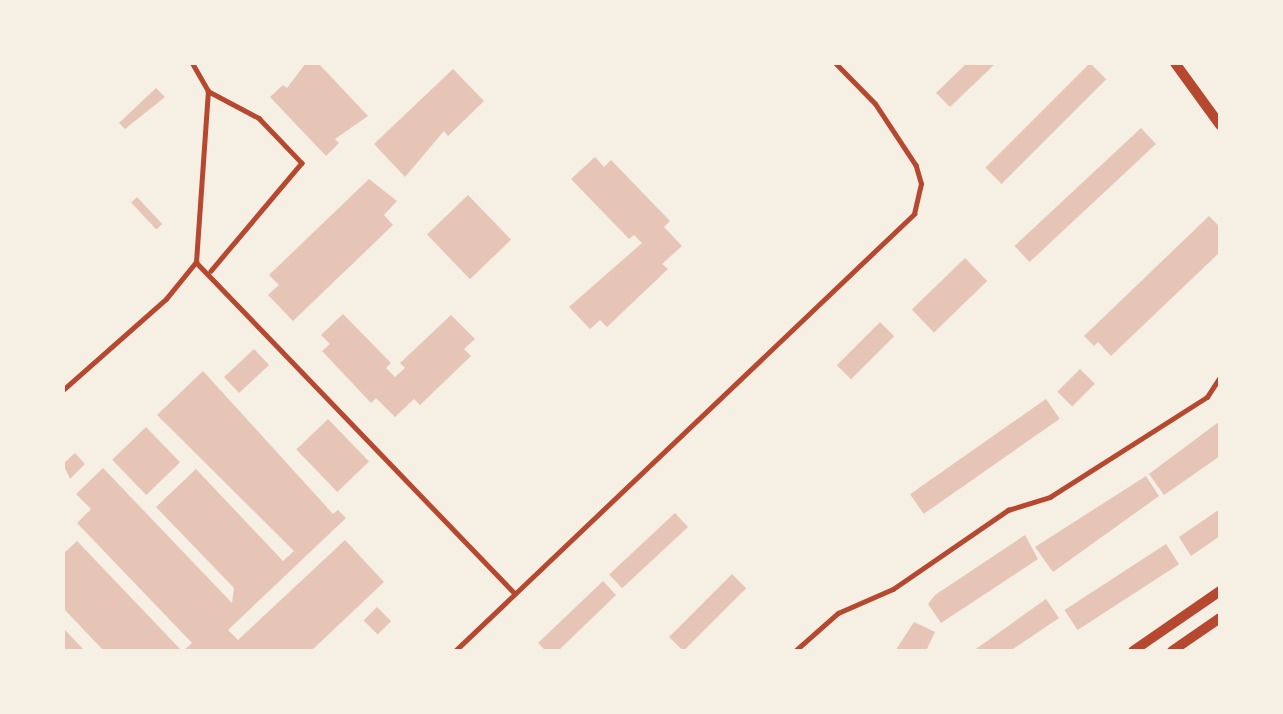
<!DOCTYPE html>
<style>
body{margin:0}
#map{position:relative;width:1283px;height:714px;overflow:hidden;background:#f6efe4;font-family:Quicksand,sans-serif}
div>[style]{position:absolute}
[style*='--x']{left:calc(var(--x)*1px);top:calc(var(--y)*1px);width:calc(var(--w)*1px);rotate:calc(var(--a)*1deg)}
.building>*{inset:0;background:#e6c5b7;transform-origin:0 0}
.service>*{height:4.5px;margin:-2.25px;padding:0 2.25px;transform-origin:2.25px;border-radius:2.25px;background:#b5482f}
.tertiary>*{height:10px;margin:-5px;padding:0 5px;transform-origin:5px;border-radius:5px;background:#b5482f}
span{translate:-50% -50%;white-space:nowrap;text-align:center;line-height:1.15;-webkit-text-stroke:7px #f6efe4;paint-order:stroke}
.frame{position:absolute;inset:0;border:65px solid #f6efe4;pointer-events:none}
</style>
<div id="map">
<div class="building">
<i style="clip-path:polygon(306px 63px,318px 63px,368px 116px,335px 139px,339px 143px,326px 156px,270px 97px,283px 85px,287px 88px)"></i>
<i style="clip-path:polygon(967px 63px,996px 63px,950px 107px,936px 93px)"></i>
<i style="left:1090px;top:63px;width:23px;height:148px;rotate:45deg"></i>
<i style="clip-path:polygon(453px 69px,484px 101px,448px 136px,444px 131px,405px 177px,374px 144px)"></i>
<i style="clip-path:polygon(156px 88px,165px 97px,125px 129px,119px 123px)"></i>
<i style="left:1141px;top:128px;width:22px;height:173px;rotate:47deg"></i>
<i style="clip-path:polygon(595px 157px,604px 167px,611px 160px,670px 221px,664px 227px,682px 246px,662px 264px,668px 269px,607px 327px,600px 320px,590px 329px,569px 307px,642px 243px,634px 235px,629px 239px,571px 179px)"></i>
<i style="clip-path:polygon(369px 179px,397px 201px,384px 215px,393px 225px,293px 321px,268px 295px,279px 285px,269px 275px)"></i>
<i style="left:468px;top:195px;width:62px;height:57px;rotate:46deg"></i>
<i style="left:137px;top:197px;width:37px;height:8px;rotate:47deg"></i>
<i style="clip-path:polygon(1209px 216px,1220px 227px,1220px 252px,1111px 356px,1098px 342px,1094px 346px,1084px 336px)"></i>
<i style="left:965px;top:258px;width:32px;height:74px;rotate:46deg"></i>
<i style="clip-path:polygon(343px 314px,391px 363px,386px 368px,395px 377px,405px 368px,400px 363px,451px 315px,475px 339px,464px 349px,471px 356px,420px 405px,414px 399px,395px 417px,376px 398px,371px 403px,322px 351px,330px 344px,321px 335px)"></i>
<i style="left:880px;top:322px;width:20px;height:61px;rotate:45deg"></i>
<i style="left:254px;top:349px;width:22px;height:41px;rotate:47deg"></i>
<i style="left:1080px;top:369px;width:21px;height:32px;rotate:45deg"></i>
<i style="clip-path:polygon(203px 371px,333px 514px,338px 510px,346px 518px,228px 630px,238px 640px,345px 540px,384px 582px,311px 651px,183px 651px,192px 643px,77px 523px,91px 509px,76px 494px,103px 468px,232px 603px,234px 588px,156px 507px,196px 469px,283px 561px,294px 551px,157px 415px)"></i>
<i style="left:1046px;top:399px;width:24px;height:166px;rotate:55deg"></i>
<i style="left:328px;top:419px;width:59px;height:44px;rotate:46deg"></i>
<i style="clip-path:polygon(1220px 421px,1220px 456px,1164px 495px,1149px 474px)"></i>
<i style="left:146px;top:427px;width:49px;height:47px;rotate:46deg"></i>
<i style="clip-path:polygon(75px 453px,85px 464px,70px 479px,63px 464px)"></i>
<i style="clip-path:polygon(1146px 476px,1159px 496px,1053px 572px,1035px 547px)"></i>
<i style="clip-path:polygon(1220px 509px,1220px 536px,1191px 556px,1179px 537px)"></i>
<i style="left:675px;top:513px;width:19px;height:90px;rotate:47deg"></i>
<i style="clip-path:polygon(1025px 535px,1038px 559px,941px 623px,928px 604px,935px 595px)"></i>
<i style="clip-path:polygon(77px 541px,182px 651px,104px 651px,63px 608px,63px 554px)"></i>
<i style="left:1166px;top:544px;width:24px;height:121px;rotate:57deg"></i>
<i style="left:732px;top:574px;width:20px;height:89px;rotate:45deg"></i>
<i style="clip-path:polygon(603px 581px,616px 595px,558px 651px,546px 651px,538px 643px)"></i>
<i style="clip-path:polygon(1046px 599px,1059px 618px,1010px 651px,973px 651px)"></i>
<i style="left:377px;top:607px;width:20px;height:19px;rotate:45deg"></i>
<i style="clip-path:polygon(914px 622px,935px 632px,926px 651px,895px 651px)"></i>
<i style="clip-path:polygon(65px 630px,85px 651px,63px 651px)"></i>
</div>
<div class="service">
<i style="--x:208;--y:91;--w:58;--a:27.9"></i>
<i style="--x:259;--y:118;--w:62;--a:46.3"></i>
<i style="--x:302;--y:163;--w:141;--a:130.1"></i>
<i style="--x:196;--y:262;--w:460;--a:46.1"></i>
<i style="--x:63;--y:390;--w:137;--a:-41.5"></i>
<i style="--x:166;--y:299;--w:48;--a:-51"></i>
<i style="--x:196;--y:262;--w:171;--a:-86"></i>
<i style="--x:208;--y:91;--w:32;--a:-120"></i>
<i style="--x:455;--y:651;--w:634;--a:-43.59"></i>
<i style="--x:914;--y:214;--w:31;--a:-77"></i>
<i style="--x:921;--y:184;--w:19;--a:-106"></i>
<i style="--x:916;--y:166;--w:74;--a:-123.5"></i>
<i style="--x:875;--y:104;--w:57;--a:-134.3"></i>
<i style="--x:795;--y:651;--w:57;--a:-41.5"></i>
<i style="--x:838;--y:613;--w:60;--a:-23.6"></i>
<i style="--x:893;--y:589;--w:140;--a:-34.5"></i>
<i style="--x:1008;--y:510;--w:44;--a:-17.2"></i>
<i style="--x:1050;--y:497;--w:186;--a:-32.5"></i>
<i style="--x:1207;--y:397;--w:24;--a:-57"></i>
</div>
<div class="tertiary">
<i style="--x:1175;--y:63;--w:77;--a:54"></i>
<i style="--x:1133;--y:651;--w:106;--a:-34.6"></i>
<i style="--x:1172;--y:651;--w:58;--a:-34.5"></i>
</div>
<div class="frame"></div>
</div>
